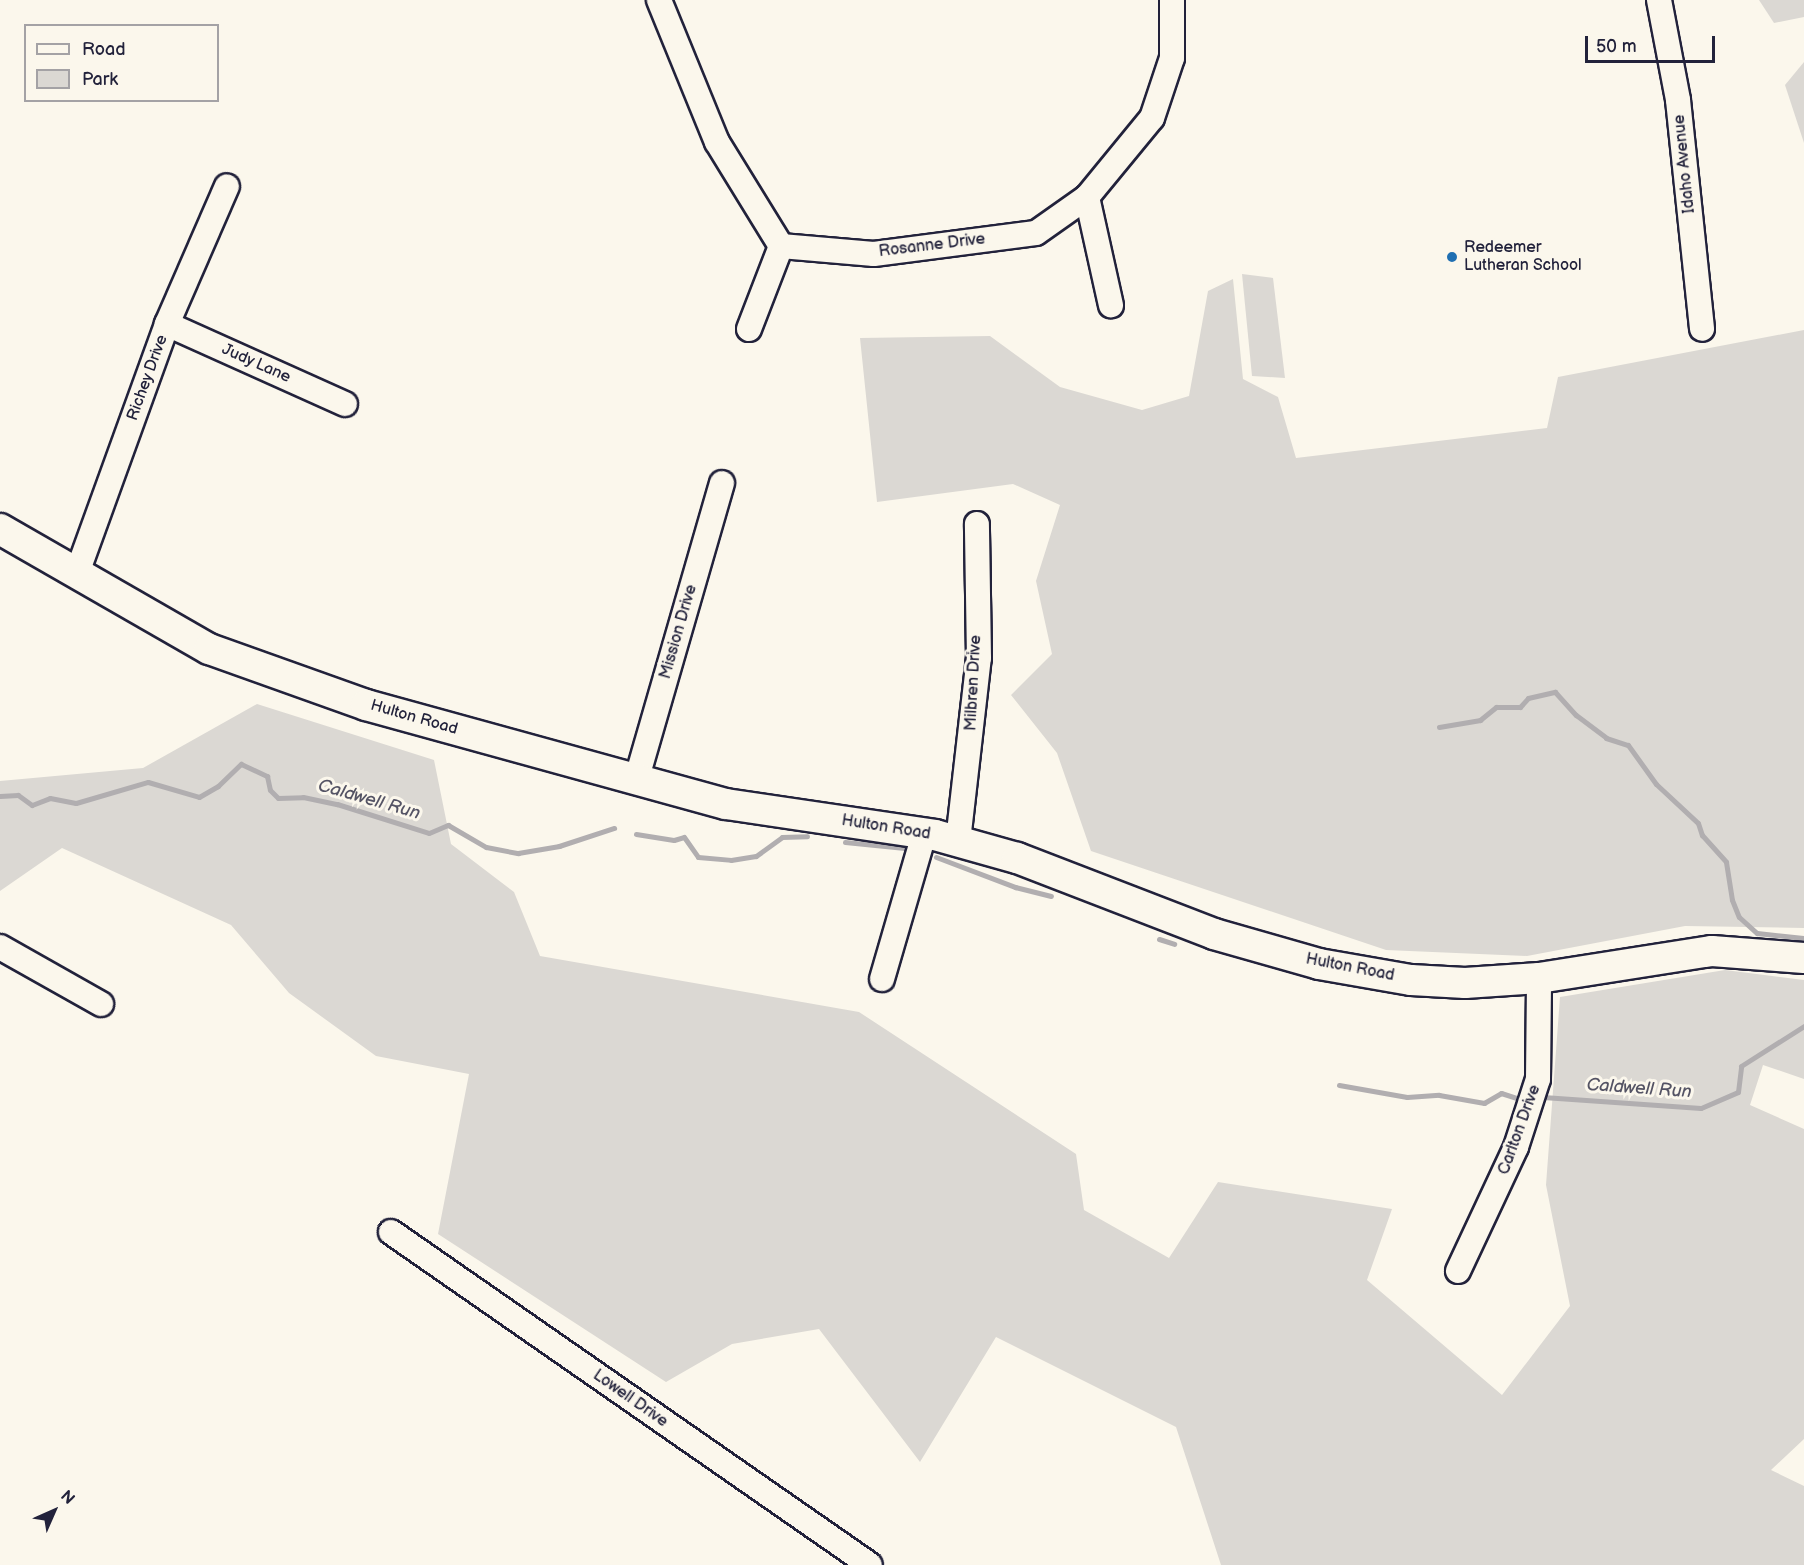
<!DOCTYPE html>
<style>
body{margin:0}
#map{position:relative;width:1804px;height:1565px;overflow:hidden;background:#fbf7ec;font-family:"Balsamiq Sans",sans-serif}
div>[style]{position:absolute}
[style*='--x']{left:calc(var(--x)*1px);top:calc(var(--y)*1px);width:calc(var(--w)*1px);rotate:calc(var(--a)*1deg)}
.green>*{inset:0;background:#dbd8d3}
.stream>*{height:5px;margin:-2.5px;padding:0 2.5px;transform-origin:2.5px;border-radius:2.5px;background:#b1aeb0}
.roads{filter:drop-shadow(2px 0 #22223b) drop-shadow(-2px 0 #22223b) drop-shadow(0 2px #22223b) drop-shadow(0 -2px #22223b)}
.minor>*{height:24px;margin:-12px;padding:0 12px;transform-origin:12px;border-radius:12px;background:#fbf7ec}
.major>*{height:30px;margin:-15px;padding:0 15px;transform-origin:15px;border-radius:15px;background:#fbf7ec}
.dots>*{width:16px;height:16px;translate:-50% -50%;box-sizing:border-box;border:3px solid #fbf7ec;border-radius:50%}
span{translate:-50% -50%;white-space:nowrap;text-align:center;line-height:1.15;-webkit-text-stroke:6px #fbf7ec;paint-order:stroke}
.street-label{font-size:16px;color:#22223b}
.poi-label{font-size:16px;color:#22223b}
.left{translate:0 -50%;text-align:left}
.water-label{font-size:18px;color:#545364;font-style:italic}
.legend{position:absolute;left:24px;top:24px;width:195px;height:78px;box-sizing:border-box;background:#fbf7ec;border:2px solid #a4a2a5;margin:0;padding:8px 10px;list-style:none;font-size:18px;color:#22223b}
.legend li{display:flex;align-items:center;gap:12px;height:30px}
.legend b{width:30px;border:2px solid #a4a2a5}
.north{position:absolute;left:24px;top:1481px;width:60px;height:60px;-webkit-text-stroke:4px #fbf7ec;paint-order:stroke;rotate:45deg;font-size:16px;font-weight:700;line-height:24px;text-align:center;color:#22223b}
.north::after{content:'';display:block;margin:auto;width:21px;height:27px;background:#22223b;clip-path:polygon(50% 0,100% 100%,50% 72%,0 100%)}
.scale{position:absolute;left:1585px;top:36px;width:130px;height:27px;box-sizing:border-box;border:3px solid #22223b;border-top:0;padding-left:8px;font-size:18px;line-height:21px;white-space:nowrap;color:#22223b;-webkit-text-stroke:4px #fbf7ec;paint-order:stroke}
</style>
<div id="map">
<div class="green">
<i style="clip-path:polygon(1759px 0,1804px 0,1804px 17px,1774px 23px)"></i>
<i style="clip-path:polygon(1804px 62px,1804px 143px,1785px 85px)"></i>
<i style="clip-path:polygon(1242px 274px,1273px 278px,1285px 378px,1252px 376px)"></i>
<i style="clip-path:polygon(1233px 279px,1243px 379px,1278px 397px,1296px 458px,1547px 428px,1558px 377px,1804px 330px,1804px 928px,1685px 926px,1527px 956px,1386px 950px,1091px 851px,1057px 753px,1011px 695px,1052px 654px,1036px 581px,1060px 505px,1013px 484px,877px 502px,860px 338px,990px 336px,1060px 387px,1142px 410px,1189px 396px,1208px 291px)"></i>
<i style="clip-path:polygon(257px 704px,434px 760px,451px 844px,514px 892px,540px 956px,859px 1012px,1076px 1154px,1084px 1210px,1169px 1258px,1218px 1182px,1392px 1209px,1367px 1280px,1502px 1395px,1570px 1306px,1546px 1185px,1560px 997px,1725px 970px,1804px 980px,1804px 1079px,1763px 1065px,1750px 1105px,1804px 1129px,1804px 1439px,1771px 1470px,1804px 1486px,1804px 1565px,1221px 1565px,1176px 1427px,996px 1337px,920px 1462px,819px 1329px,732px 1344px,666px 1382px,438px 1234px,469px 1074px,376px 1056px,289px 993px,231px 925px,62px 848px,0 891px,0 781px,143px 768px)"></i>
</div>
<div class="stream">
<i style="--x:1439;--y:727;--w:42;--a:-9.7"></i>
<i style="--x:1480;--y:720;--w:21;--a:-39"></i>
<i style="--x:1496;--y:707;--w:24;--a:0"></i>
<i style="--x:1520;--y:707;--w:12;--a:-48"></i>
<i style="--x:1528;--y:698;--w:28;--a:-13"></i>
<i style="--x:1555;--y:692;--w:31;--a:48"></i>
<i style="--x:1576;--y:715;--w:38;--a:37"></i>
<i style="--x:1606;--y:738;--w:23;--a:18"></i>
<i style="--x:1628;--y:745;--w:48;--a:54.3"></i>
<i style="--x:1656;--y:784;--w:57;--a:42.9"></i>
<i style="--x:1698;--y:823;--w:13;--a:72"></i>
<i style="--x:1702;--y:835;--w:36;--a:48"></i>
<i style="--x:1726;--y:862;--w:38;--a:81"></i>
<i style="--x:1732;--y:900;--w:18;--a:68"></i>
<i style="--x:1739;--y:917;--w:24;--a:42"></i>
<i style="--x:1757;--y:933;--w:47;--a:6.1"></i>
<i style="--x:0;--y:796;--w:18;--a:-3"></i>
<i style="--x:18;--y:795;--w:17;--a:36"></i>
<i style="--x:32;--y:805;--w:19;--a:-21"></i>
<i style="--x:50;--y:798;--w:26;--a:11"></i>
<i style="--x:76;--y:803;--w:75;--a:-16.3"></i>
<i style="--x:148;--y:782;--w:53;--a:16.4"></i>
<i style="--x:199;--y:797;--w:22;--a:-30"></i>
<i style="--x:218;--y:786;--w:32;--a:-44"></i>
<i style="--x:241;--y:764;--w:29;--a:25"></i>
<i style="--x:267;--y:776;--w:14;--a:78"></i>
<i style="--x:270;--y:790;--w:11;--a:45"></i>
<i style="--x:278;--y:798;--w:25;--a:-2"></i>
<i style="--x:303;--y:797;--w:35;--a:12"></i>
<i style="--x:337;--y:804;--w:96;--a:17.5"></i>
<i style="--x:429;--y:833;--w:21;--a:-23"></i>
<i style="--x:448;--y:825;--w:44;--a:30.1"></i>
<i style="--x:486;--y:847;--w:33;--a:11"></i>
<i style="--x:518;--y:853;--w:42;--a:-9.7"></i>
<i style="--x:559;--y:846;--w:58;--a:-18.1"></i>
<i style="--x:636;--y:834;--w:38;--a:9"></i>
<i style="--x:674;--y:840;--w:10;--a:-17"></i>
<i style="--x:684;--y:837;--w:24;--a:55"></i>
<i style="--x:698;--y:857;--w:33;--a:5"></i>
<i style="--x:731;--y:860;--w:25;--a:-9"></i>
<i style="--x:756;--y:856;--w:32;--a:-36"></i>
<i style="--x:782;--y:837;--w:25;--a:-2"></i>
<i style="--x:845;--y:842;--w:60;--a:5.7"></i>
<i style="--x:936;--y:857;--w:85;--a:20.8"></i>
<i style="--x:1015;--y:887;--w:37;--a:14"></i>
<i style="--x:1159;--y:939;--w:16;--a:18"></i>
<i style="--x:1339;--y:1085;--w:69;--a:10"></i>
<i style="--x:1407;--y:1097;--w:32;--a:-4"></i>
<i style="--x:1439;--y:1095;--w:46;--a:10.1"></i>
<i style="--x:1484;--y:1103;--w:20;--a:-30"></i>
<i style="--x:1501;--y:1093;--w:20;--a:18"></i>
<i style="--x:1543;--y:1097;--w:158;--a:4"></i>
<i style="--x:1701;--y:1108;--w:40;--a:-23.4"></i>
<i style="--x:1738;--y:1092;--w:26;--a:-83"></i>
<i style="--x:1741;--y:1066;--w:75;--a:-32.4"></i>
</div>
<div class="roads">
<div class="minor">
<i style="--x:659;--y:0;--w:153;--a:67.8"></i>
<i style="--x:717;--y:142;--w:122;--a:58.4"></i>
<i style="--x:781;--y:246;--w:93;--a:4.9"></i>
<i style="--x:874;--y:254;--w:163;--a:-7.4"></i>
<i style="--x:1036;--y:233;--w:62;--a:-35.2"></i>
<i style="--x:1087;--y:197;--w:102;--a:-50.6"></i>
<i style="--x:1152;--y:118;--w:63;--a:-71.6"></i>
<i style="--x:1172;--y:58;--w:58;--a:-90"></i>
<i style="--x:1659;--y:0;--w:102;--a:79.2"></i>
<i style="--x:1678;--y:100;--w:230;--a:84"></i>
<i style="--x:1087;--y:197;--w:111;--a:77.5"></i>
<i style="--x:167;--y:324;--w:195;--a:24.2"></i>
<i style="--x:749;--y:329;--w:89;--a:-68.9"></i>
<i style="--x:77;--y:573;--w:265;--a:-70.1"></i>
<i style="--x:167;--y:324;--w:150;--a:-66.5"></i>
<i style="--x:636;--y:781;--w:310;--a:-73.9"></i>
<i style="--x:958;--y:841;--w:184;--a:-83.5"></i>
<i style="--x:979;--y:658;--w:134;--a:-90.9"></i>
<i style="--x:0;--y:947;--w:116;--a:29.4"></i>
<i style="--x:882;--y:979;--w:151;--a:-73.8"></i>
<i style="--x:391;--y:1232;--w:583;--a:34.81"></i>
<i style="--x:1458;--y:1271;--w:137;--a:-64.9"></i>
<i style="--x:1516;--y:1147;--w:71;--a:-72.1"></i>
<i style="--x:1538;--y:1079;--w:101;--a:-89.4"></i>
</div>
<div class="major">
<i style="--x:0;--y:529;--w:241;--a:29.9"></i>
<i style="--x:209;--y:649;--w:167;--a:19.6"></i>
<i style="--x:366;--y:705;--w:373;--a:15.4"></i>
<i style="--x:726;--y:804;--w:211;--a:8.4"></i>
<i style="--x:935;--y:835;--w:85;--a:15.7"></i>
<i style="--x:1017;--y:858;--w:211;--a:21.1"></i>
<i style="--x:1214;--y:934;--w:109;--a:15.9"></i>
<i style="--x:1319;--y:964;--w:93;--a:9.9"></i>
<i style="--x:1411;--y:980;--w:54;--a:3.2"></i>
<i style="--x:1465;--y:983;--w:74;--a:-3.9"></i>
<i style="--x:1539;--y:978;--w:175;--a:-8.9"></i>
<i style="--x:1712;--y:951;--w:92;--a:4.4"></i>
</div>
</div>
<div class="dots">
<i style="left:1452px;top:257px;background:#1f6fb2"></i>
</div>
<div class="street-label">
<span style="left:1685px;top:164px;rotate:-96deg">Idaho Avenue</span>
<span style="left:932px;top:246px;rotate:-7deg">Rosanne Drive</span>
<span style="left:256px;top:364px;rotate:24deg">Judy Lane</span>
<span style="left:148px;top:378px;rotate:-70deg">Richey Drive</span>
<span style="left:679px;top:632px;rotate:-74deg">Mission Drive</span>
<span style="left:974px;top:683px;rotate:-87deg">Milbren Drive</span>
<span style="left:414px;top:718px;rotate:16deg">Hulton Road</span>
<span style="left:886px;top:828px;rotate:9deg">Hulton Road</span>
<span style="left:1350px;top:968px;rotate:11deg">Hulton Road</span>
<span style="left:1520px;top:1130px;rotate:-70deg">Carlton Drive</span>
<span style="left:630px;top:1399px;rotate:35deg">Lowell Drive</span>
</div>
<div class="poi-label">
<span class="left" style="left:1464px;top:257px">Redeemer<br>Lutheran School</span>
</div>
<div class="water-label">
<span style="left:369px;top:800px;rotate:16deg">Caldwell Run</span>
<span style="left:1639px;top:1089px;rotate:4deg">Caldwell Run</span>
</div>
<ul class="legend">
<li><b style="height:8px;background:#fbf7ec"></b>Road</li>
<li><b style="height:16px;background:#dbd8d3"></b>Park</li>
</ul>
<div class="north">N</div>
<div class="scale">50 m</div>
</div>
